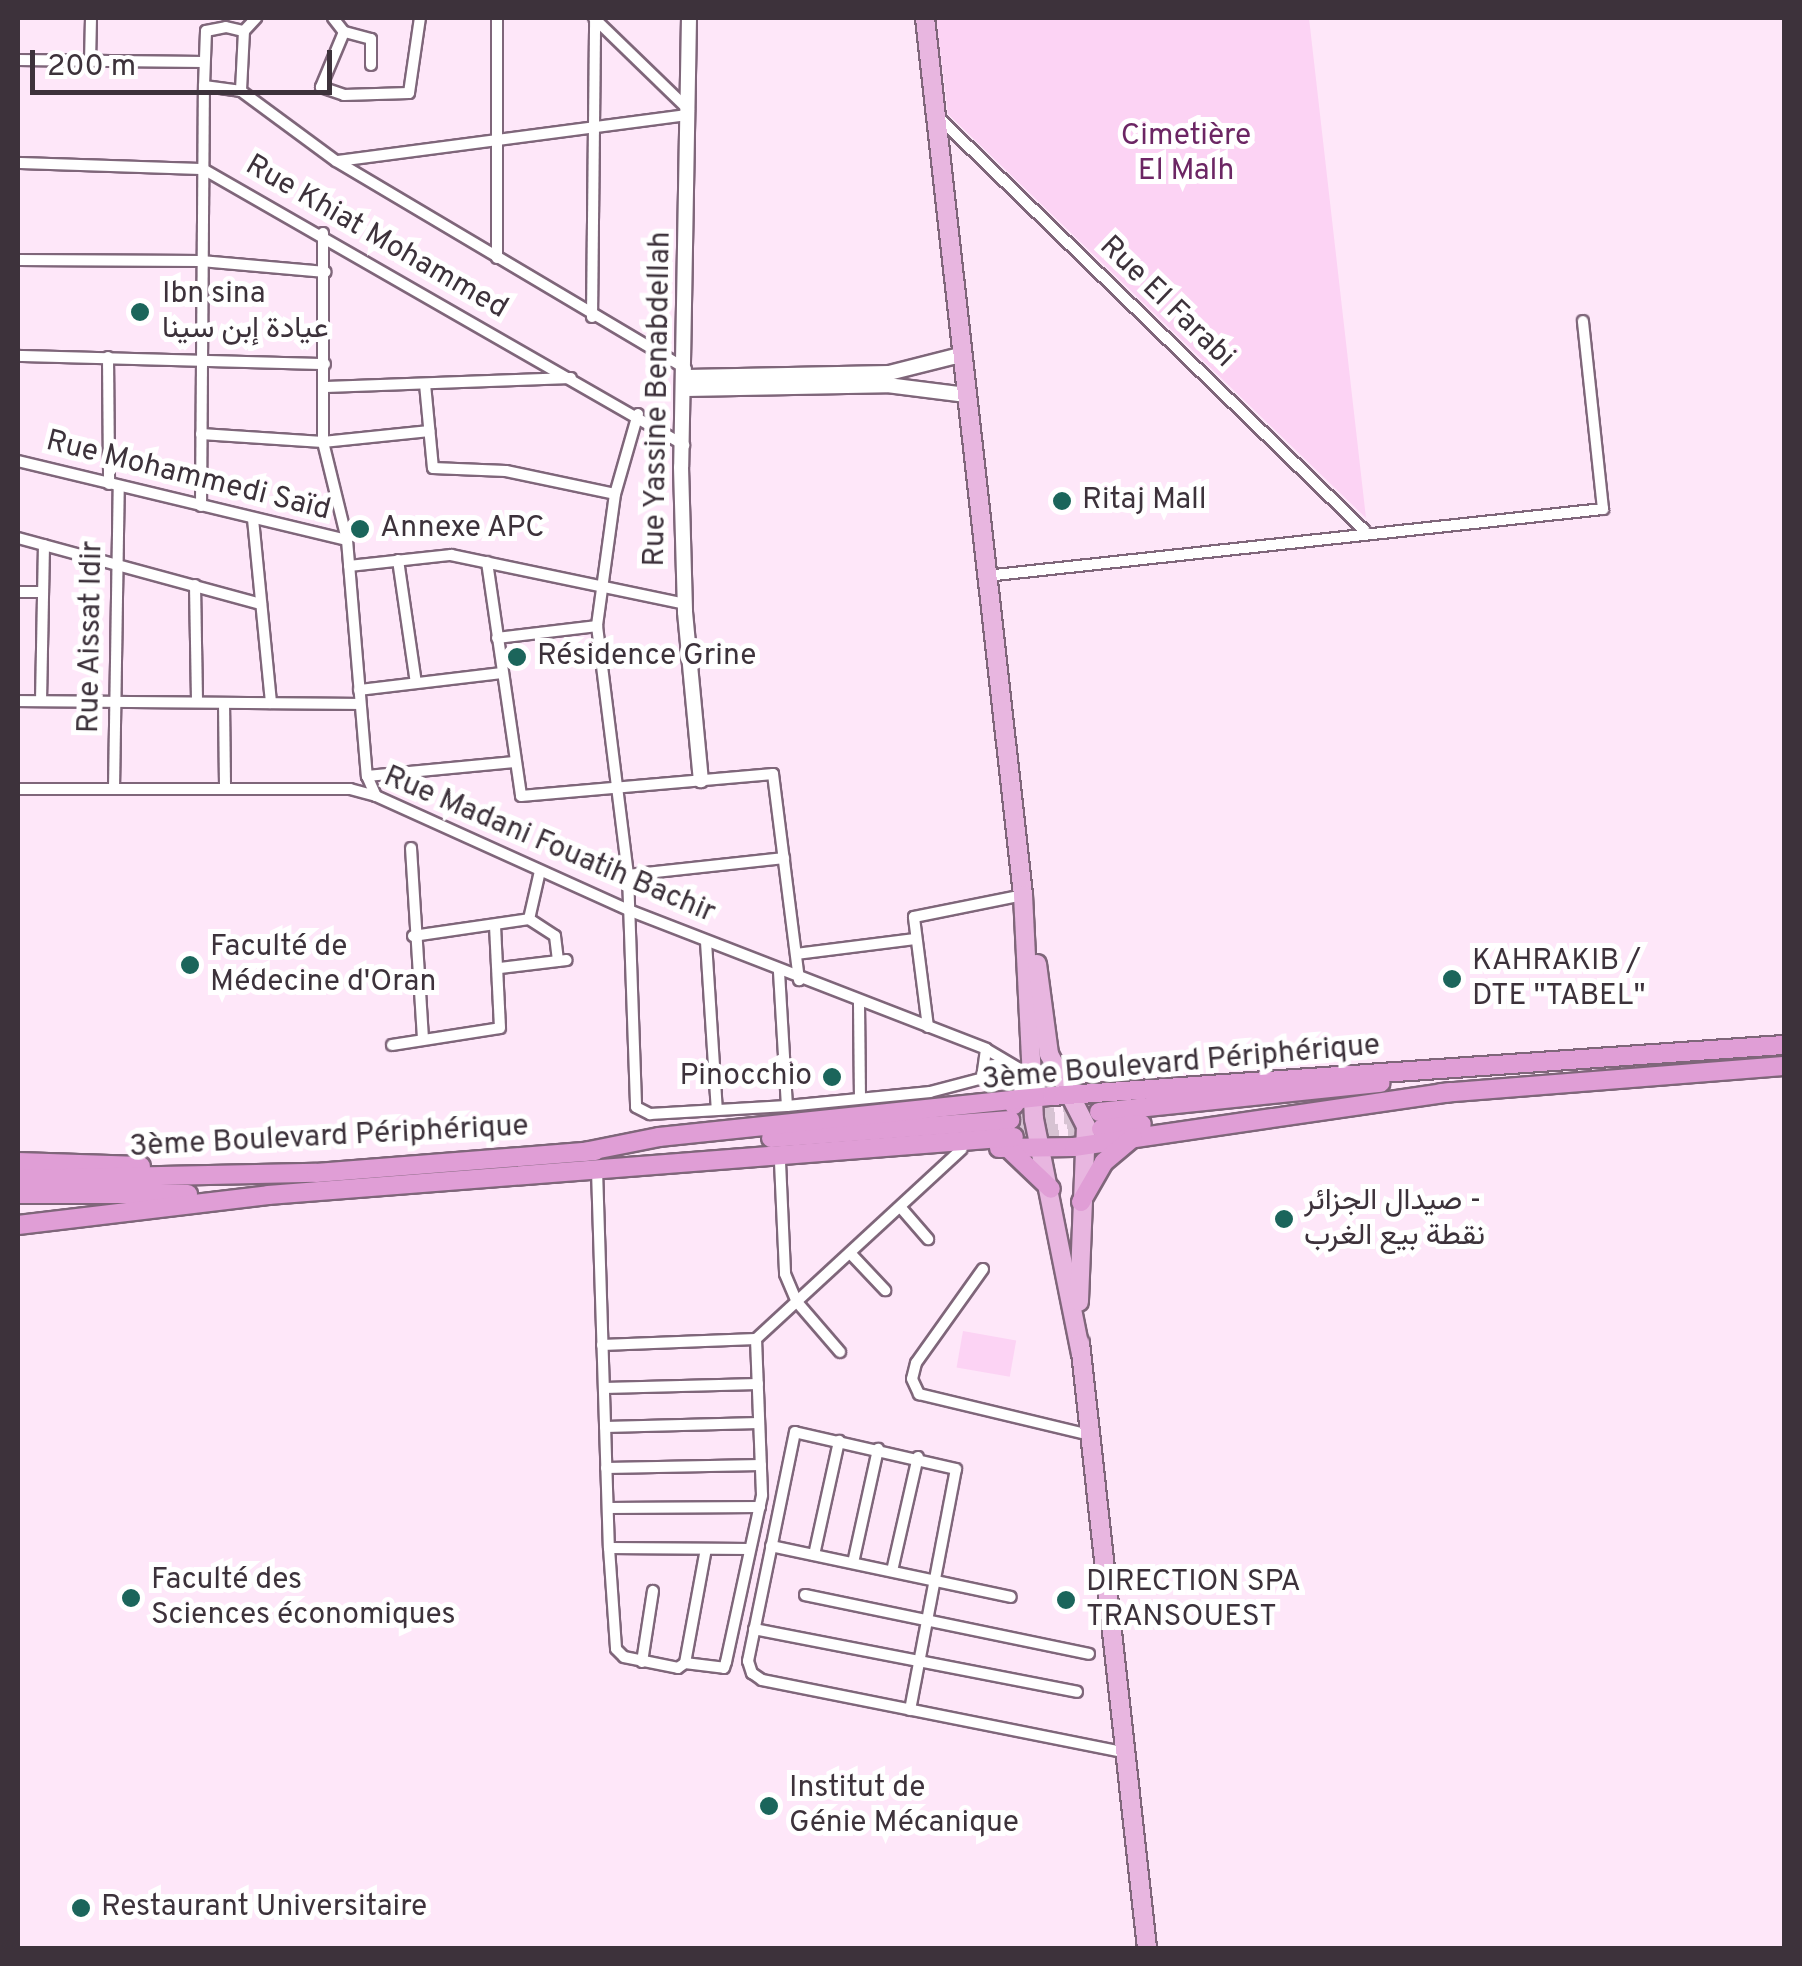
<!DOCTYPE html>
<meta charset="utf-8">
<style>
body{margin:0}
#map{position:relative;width:1802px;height:1966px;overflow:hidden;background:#fee7f9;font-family:Overpass,Vazirmatn,sans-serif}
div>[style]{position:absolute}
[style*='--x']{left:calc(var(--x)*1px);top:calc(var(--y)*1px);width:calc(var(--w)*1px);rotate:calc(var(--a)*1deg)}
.green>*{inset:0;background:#fcd3f4;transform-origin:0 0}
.trunk-tunnel>*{height:18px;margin-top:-9px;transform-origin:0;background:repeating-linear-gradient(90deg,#d7c3d3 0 18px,transparent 0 27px)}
.roads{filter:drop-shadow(2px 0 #7f667a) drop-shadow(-2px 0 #7f667a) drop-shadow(0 2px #7f667a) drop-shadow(0 -2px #7f667a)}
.minor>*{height:10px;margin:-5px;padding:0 5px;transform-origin:5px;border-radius:5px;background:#fff}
.tertiary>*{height:14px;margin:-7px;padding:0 7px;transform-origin:7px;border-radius:7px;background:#fff}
.primary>*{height:18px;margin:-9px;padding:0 9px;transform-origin:9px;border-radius:9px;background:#e8b6e0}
.trunk>*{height:18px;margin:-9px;padding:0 9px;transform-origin:9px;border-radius:9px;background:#e09ed6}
.dots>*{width:28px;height:28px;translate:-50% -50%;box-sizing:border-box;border:5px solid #fff;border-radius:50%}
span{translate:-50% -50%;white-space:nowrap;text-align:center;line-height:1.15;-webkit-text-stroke:10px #fff;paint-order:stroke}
.park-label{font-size:30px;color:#6c2664}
.street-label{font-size:30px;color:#3d323b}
.poi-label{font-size:30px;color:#3d323b}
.left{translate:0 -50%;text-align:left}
.right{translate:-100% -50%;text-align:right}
.frame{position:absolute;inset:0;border:20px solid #3d323b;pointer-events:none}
.scale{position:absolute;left:30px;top:50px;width:302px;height:45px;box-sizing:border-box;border:5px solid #3d323b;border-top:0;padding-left:12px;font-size:30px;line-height:35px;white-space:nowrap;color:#3d323b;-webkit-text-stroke:8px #fff;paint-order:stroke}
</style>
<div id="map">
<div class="green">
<i style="clip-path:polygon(936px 18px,1309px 18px,1366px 518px,948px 114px)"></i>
<i style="left:963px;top:1331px;width:54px;height:37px;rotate:10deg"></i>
</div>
<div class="trunk-tunnel">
<i style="--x:1010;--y:1120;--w:84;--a:-4.8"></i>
<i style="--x:1014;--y:1137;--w:84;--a:-5.4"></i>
</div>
<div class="roads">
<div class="minor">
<i style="--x:333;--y:18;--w:18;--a:52"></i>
<i style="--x:594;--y:18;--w:132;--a:44.1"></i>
<i style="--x:226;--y:27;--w:18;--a:13"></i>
<i style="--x:244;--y:31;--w:60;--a:92.9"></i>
<i style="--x:241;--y:91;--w:37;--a:-172"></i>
<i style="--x:204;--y:86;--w:55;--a:-87.9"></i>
<i style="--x:206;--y:31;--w:20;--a:-11"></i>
<i style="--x:244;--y:31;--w:18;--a:-47"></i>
<i style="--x:18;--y:60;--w:186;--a:0.6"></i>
<i style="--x:90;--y:62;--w:44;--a:-88.7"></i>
<i style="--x:371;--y:65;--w:26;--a:-90"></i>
<i style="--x:371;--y:39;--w:28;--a:-165"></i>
<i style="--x:344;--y:32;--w:60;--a:112.7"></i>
<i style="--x:321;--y:87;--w:24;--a:19"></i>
<i style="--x:344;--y:95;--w:65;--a:-1.8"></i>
<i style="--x:409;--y:93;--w:76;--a:-81.7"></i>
<i style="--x:241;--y:91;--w:118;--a:36.4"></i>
<i style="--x:336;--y:161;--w:407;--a:30.7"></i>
<i style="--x:937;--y:116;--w:595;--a:44.11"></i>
<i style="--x:338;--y:161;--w:354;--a:-7.5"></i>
<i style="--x:18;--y:163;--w:185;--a:1.9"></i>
<i style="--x:203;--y:169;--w:555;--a:29.85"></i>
<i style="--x:323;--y:233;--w:209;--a:90"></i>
<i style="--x:323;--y:442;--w:101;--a:76.2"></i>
<i style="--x:347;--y:540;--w:237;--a:85.2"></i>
<i style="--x:367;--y:776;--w:22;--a:66"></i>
<i style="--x:497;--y:258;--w:240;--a:-90"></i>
<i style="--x:18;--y:260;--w:183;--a:0.3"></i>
<i style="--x:201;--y:261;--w:125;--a:5"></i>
<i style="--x:592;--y:317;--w:299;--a:-89.4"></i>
<i style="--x:18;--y:356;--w:307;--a:1.5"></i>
<i style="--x:108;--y:357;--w:127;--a:89.5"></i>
<i style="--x:425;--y:384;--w:84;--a:84.6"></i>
<i style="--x:433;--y:468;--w:73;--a:2.4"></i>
<i style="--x:506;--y:471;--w:111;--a:11.9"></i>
<i style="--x:326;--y:387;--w:245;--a:-2.1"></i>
<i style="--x:638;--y:414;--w:83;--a:106"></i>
<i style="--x:615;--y:494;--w:133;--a:97.8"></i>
<i style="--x:597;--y:626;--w:251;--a:82.9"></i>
<i style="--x:628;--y:875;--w:232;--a:88"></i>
<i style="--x:636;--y:1107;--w:16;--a:27"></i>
<i style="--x:650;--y:1114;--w:137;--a:-3.3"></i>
<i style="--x:787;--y:1106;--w:144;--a:-5.6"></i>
<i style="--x:930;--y:1092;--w:59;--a:-14.7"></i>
<i style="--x:987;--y:1077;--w:46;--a:1.2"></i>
<i style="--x:201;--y:434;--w:122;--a:3.8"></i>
<i style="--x:323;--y:442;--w:107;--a:-5.9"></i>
<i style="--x:18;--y:461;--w:338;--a:13.5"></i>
<i style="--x:201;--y:506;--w:420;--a:-89.6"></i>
<i style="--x:253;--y:519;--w:185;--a:84.4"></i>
<i style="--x:18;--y:538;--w:252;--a:15.2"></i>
<i style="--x:398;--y:560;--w:124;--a:81.7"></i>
<i style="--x:487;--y:562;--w:236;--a:81.7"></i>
<i style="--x:521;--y:796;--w:253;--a:-5"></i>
<i style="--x:773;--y:774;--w:208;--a:82.8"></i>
<i style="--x:349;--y:566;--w:103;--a:-6.2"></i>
<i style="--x:451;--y:555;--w:239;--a:11.8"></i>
<i style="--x:986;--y:576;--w:621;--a:-6.2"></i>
<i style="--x:1603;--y:509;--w:189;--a:-96.1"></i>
<i style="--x:195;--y:585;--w:117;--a:89"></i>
<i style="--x:18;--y:592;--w:25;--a:0"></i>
<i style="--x:497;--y:638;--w:101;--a:-6.8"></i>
<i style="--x:359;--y:690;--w:143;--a:-6.8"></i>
<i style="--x:18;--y:701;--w:342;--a:0.5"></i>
<i style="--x:41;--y:701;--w:156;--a:-88.9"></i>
<i style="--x:224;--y:703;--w:85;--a:89.3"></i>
<i style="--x:367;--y:776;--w:148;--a:-5.4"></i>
<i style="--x:18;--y:789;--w:332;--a:0"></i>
<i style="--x:350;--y:789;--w:27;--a:15"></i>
<i style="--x:376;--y:796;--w:280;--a:24.3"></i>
<i style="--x:631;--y:911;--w:381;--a:21.2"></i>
<i style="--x:986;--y:1049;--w:55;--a:30.8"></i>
<i style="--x:114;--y:789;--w:303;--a:-89.1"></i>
<i style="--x:411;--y:848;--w:190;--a:86.4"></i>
<i style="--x:540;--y:871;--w:49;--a:102.9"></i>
<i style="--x:529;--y:919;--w:31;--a:33"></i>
<i style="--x:555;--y:936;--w:25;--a:83"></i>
<i style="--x:628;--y:875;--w:157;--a:-6.2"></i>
<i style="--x:413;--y:936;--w:117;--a:-8.3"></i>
<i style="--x:706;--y:942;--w:168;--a:86.3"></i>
<i style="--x:796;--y:954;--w:120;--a:-7.2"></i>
<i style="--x:500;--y:968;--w:67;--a:-6.8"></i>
<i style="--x:779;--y:972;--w:134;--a:86.6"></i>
<i style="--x:859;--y:1003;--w:95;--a:89.4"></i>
<i style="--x:928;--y:1027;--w:111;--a:-97.3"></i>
<i style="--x:914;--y:917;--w:111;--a:-11.4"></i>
<i style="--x:392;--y:1045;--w:109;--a:-8.9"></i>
<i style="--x:500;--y:1028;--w:102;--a:-92.8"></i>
<i style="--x:982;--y:1078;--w:29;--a:-82"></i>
<i style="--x:780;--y:1162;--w:112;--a:87.4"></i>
<i style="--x:785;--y:1274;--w:30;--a:67"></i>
<i style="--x:797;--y:1302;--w:66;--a:49.3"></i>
<i style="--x:597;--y:1170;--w:378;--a:88.2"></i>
<i style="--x:609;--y:1548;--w:101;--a:86"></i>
<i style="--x:616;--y:1649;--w:11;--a:45"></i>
<i style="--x:624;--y:1657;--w:55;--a:11.5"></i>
<i style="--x:678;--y:1668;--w:9;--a:-36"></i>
<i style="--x:685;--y:1663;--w:116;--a:-79.6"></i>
<i style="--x:902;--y:1209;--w:40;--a:49"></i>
<i style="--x:851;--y:1254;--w:50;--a:46.6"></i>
<i style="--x:983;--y:1269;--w:115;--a:125.5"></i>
<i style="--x:916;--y:1363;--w:16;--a:104"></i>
<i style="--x:912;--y:1379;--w:17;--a:65"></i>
<i style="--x:919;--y:1394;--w:176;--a:13.5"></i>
<i style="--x:602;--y:1345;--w:154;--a:-2.2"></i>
<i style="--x:604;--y:1388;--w:154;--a:-1.5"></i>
<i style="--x:605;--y:1427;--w:154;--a:-1.5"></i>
<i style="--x:606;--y:1468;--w:155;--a:-1.1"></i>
<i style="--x:608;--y:1508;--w:152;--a:-0.4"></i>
<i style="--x:771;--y:1546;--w:245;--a:12"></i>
<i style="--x:609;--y:1548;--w:141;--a:0.4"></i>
<i style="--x:814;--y:1555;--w:117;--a:-77.6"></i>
<i style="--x:853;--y:1563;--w:117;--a:-77.6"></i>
<i style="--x:892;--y:1571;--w:117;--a:-77.2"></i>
<i style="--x:805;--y:1595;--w:290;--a:11.7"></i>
<i style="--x:754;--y:1629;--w:329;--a:11"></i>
<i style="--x:642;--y:1662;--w:72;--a:-81.2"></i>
<i style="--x:685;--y:1663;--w:39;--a:7"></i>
<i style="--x:724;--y:1668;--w:6;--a:-72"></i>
<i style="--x:726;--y:1662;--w:171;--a:-77.8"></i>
<i style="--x:762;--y:1495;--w:156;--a:-92.2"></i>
<i style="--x:756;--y:1339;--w:280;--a:-42.7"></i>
<i style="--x:910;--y:1710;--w:245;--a:-79.2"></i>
<i style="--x:956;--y:1469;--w:165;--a:-167.1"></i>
<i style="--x:795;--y:1432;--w:234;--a:101.6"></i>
<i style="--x:748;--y:1661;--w:13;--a:72"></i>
<i style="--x:752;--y:1673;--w:12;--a:35"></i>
<i style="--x:762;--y:1680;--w:371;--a:11.3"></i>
</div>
<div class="tertiary">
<i style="--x:689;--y:18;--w:449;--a:91"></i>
<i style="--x:681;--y:467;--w:145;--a:88.4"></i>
<i style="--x:685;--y:612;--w:169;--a:84.6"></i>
<i style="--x:687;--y:377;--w:202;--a:-1.1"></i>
<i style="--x:889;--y:373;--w:73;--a:-14.2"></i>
<i style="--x:686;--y:389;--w:201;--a:-1.1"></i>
<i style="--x:887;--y:385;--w:80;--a:7.2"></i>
</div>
<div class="primary">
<i style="--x:925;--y:18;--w:882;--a:83.62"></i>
<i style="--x:1023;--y:895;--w:224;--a:87.2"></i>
<i style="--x:1034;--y:1119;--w:240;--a:78.7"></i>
<i style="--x:1037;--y:964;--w:91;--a:82.4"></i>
<i style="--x:1049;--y:1054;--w:81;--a:62.8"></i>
<i style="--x:1086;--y:1126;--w:176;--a:92.3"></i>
<i style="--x:1080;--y:1343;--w:609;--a:83.68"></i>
</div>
<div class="trunk">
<i style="--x:1441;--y:1093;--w:344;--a:-4.5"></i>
<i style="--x:1014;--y:1105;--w:34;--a:-53"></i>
<i style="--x:1099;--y:1112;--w:283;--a:-5.9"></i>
<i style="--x:1101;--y:1129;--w:41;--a:-7"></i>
<i style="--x:771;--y:1138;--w:240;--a:-4.3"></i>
<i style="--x:999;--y:1148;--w:75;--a:-0.8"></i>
<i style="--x:1074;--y:1147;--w:381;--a:-8.3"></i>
<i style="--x:1008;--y:1148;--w:59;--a:43.6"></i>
<i style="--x:584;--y:1152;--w:76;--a:-11.3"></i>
<i style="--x:659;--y:1137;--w:395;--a:-6"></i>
<i style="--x:1052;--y:1096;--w:734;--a:-3.99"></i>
<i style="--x:18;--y:1162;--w:123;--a:1.9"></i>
<i style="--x:18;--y:1179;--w:298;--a:-1.2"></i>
<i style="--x:316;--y:1173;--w:280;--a:-4.5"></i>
<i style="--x:18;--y:1194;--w:170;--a:0"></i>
<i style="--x:1081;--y:1202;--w:46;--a:-60.1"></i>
<i style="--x:1104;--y:1162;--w:38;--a:-40"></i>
<i style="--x:18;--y:1225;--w:252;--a:-6.8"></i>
<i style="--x:268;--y:1195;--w:748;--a:-4.45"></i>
</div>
</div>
<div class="dots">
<i style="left:140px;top:312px;background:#1b655b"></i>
<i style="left:1062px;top:501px;background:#1b655b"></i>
<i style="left:360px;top:529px;background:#1b655b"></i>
<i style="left:517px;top:657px;background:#1b655b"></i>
<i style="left:190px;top:965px;background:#1b655b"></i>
<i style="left:1452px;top:979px;background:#1b655b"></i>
<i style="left:832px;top:1077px;background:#1b655b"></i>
<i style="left:1284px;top:1219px;background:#1b655b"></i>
<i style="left:131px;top:1598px;background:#1b655b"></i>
<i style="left:1066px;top:1600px;background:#1b655b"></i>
<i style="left:769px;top:1806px;background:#1b655b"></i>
<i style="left:81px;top:1908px;background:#1b655b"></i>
</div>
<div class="park-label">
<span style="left:1186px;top:154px">Cimetière<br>El Malh</span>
</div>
<div class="street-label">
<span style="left:376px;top:238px;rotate:30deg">Rue Khiat Mohammed</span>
<span style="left:1166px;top:303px;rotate:44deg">Rue El Farabi</span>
<span style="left:659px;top:399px;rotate:-89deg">Rue Yassine Benabdellah</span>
<span style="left:188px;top:477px;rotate:14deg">Rue Mohammedi Saïd</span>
<span style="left:92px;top:637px;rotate:-89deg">Rue Aissat Idir</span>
<span style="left:549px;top:846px;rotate:23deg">Rue Madani Fouatih Bachir</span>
<span style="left:1181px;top:1064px;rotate:-5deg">3ème Boulevard Périphérique</span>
<span style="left:329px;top:1138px;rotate:-3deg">3ème Boulevard Périphérique</span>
</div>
<div class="poi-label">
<span class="left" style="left:162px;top:312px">Ibn sina<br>عيادة إبن سينا</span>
<span class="left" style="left:1082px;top:501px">Ritaj Mall</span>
<span class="left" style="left:380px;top:529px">Annexe APC</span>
<span class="left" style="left:537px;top:657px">Résidence Grine</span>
<span class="left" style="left:210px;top:965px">Faculté de<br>Médecine d'Oran</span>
<span class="left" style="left:1472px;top:979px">KAHRAKIB /<br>DTE "TABEL"</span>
<span class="right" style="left:812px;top:1077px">Pinocchio</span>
<span class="left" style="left:1304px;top:1219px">صيدال الجزائر -<br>نقطة بيع الغرب</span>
<span class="left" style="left:151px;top:1598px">Faculté des<br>Sciences économiques</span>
<span class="left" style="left:1086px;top:1600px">DIRECTION SPA<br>TRANSOUEST</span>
<span class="left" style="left:789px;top:1806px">Institut de<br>Génie Mécanique</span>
<span class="left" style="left:101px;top:1908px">Restaurant Universitaire</span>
</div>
<div class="frame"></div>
<div class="scale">200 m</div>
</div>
